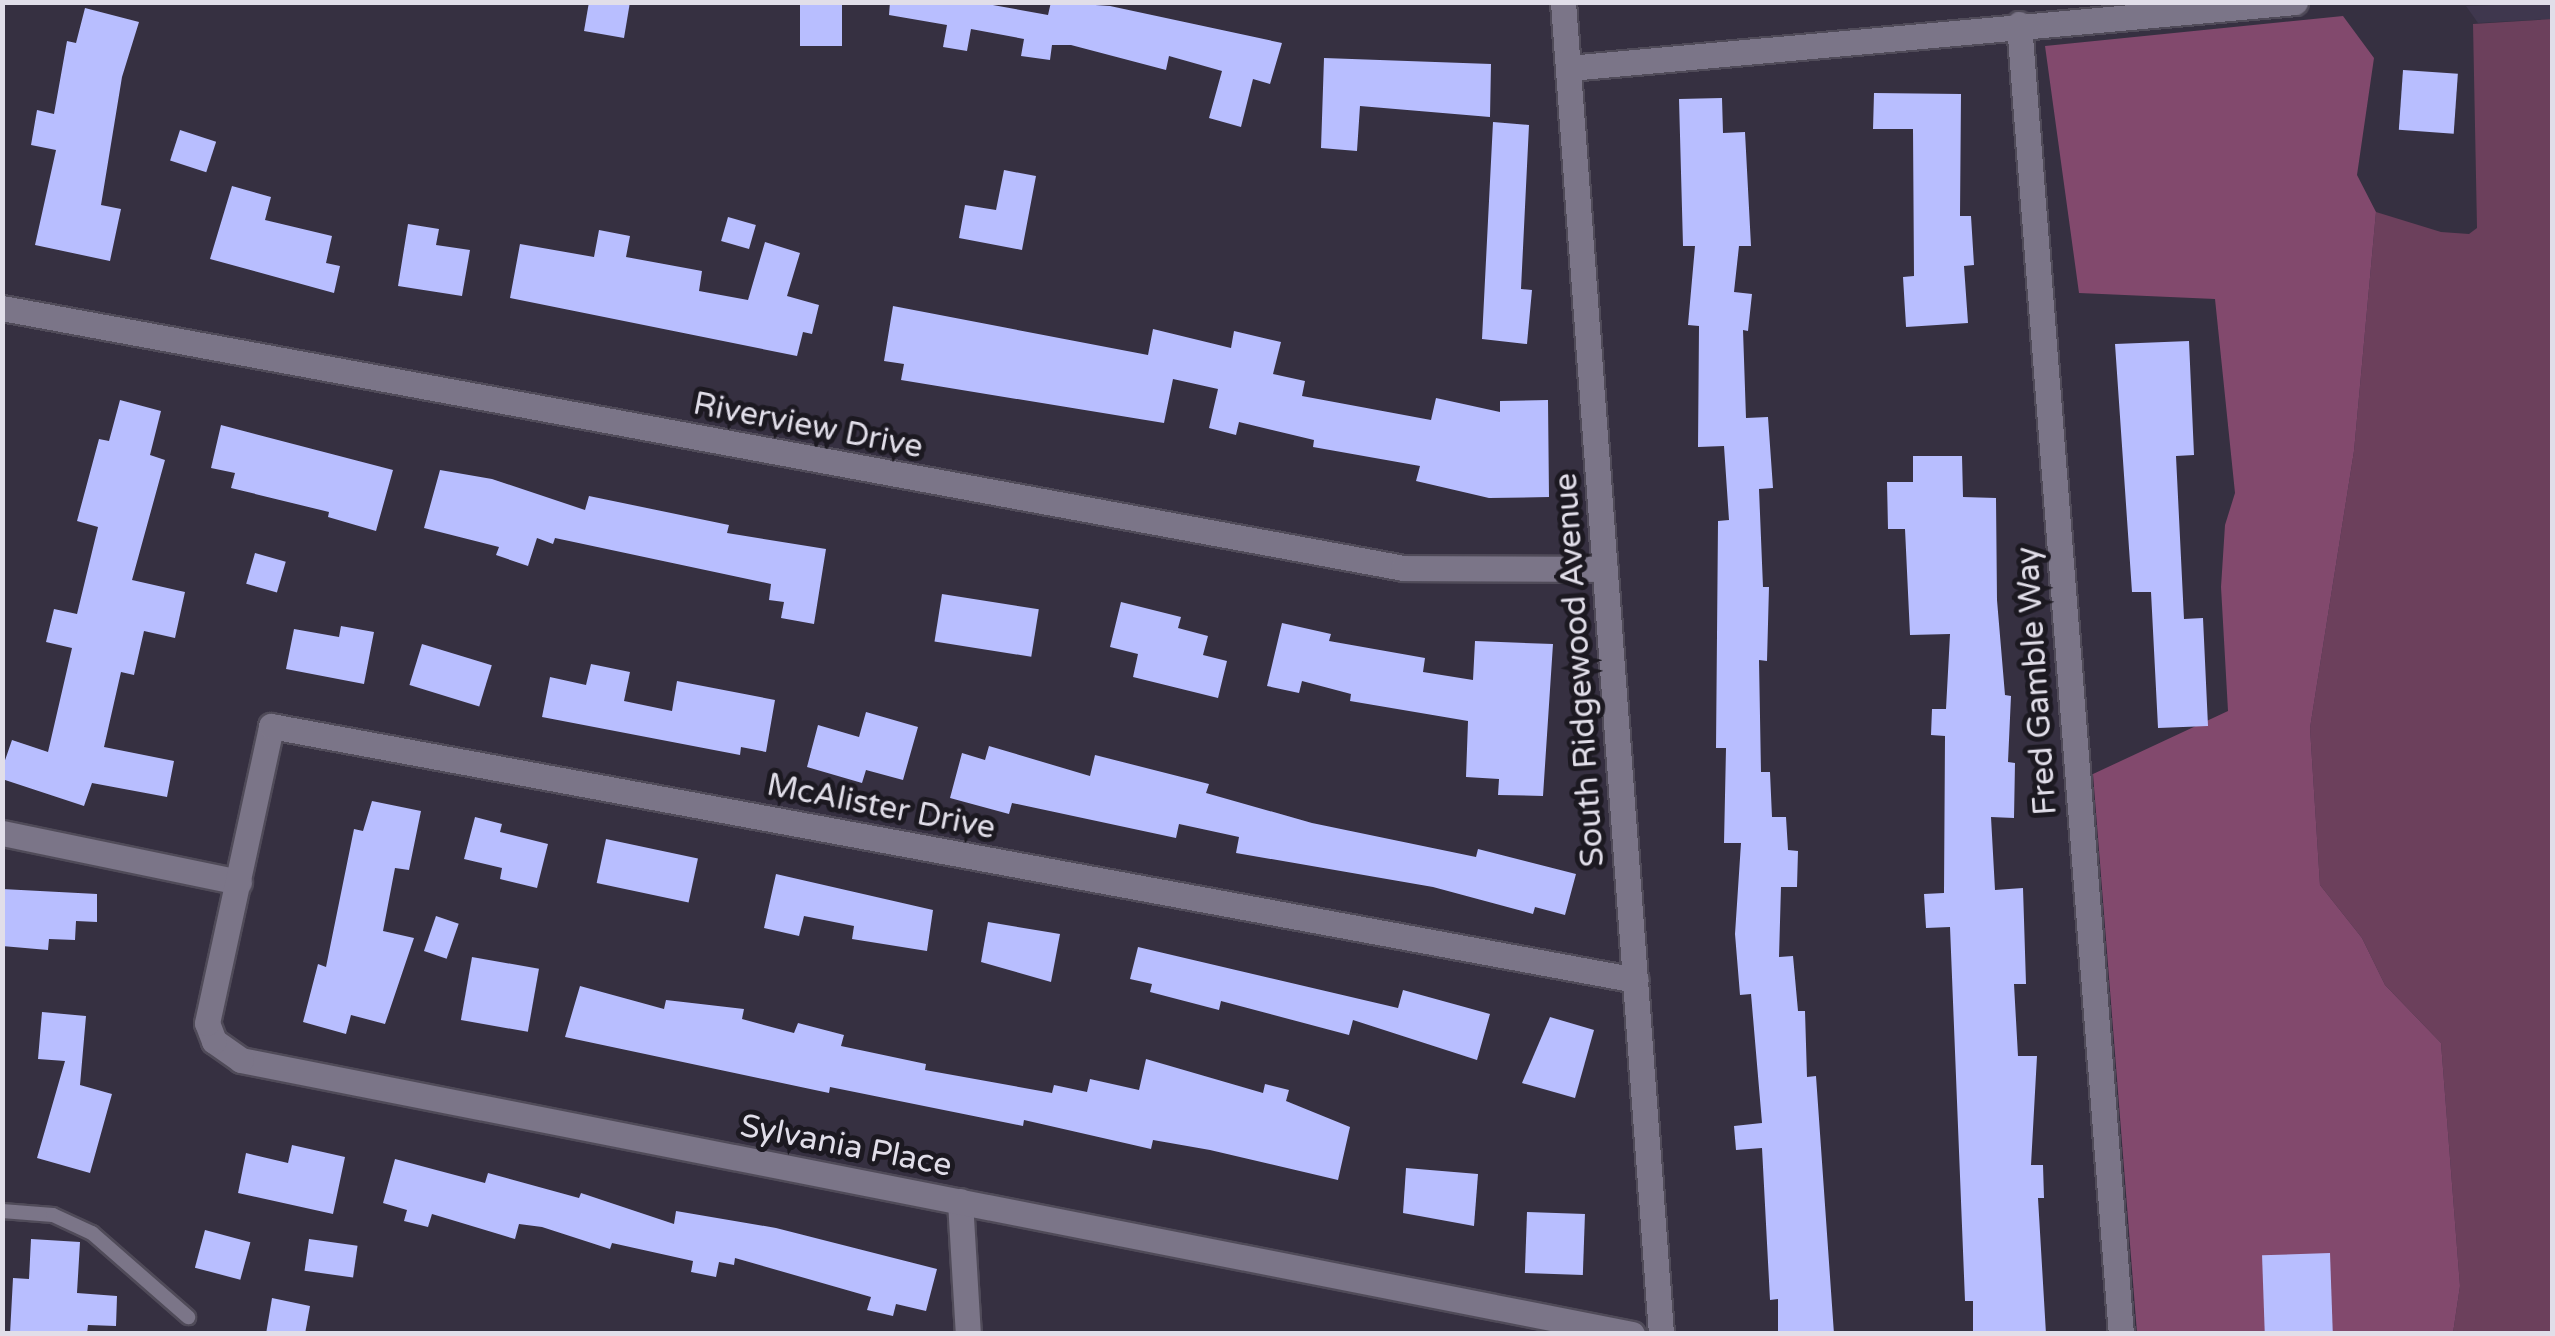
<!DOCTYPE html>
<style>
body{margin:0}
#map{position:relative;width:2555px;height:1336px;overflow:hidden;background:#363041;font-family:"Varela Round",sans-serif}
div>[style]{position:absolute}
[style*='--x']{left:calc(var(--x)*1px);top:calc(var(--y)*1px);width:calc(var(--w)*1px);rotate:calc(var(--a)*1deg)}
.built>*{inset:0;background:#3f374e}
.green>*{inset:0;background:#6c405c}
.forest>*{inset:0;background:#82496d}
.building>*{inset:0;background:#b8beff;transform-origin:0 0}
.roads{filter:drop-shadow(2px 0 #504b59) drop-shadow(-2px 0 #504b59) drop-shadow(0 2px #504b59) drop-shadow(0 -2px #504b59)}
.lane>*{height:14px;margin:-7px;padding:0 7px;transform-origin:7px;border-radius:7px;background:#7b7588}
.street>*{height:25px;margin:-12.5px;padding:0 12.5px;transform-origin:12.5px;border-radius:12.5px;background:#7b7588}
.secondary>*{height:25px;margin:-12.5px;padding:0 12.5px;transform-origin:12.5px;border-radius:12.5px;background:#7b7588}
span{translate:-50% -50%;white-space:nowrap;text-align:center;line-height:1.15;-webkit-text-stroke:10px #1c1921;paint-order:stroke}
.street-label{font-size:32px;color:#e1dee9}
.frame{position:absolute;inset:0;border:5px solid #e1dee9;pointer-events:none}
</style>
<div id="map">
<div class="built">
<i style="clip-path:polygon(2552px 3px,2552px 19px,2478px 23px,2466px 6px)"></i>
</div>
<div class="green">
<i style="clip-path:polygon(2552px 19px,2552px 1333px,2453px 1333px,2460px 1286px,2441px 1043px,2385px 985px,2362px 938px,2320px 885px,2310px 728px,2354px 451px,2376px 212px,2441px 232px,2469px 234px,2477px 228px,2473px 24px)"></i>
</div>
<div class="forest">
<i style="clip-path:polygon(2343px 16px,2374px 58px,2357px 175px,2376px 212px,2354px 451px,2310px 728px,2320px 885px,2362px 938px,2385px 985px,2441px 1043px,2460px 1286px,2453px 1333px,2137px 1333px,2093px 774px,2228px 711px,2221px 587px,2225px 525px,2235px 493px,2215px 299px,2079px 293px,2045px 46px)"></i>
</div>
<div class="building">
<i style="clip-path:polygon(589px 2px,630px 2px,624px 38px,584px 31px)"></i>
<i style="left:800px;top:2px;width:42px;height:44px"></i>
<i style="clip-path:polygon(890px 2px,976px 2px,1048px 15px,1051px 2px,1110px 6px,1282px 43px,1270px 84px,1253px 79px,1241px 127px,1209px 118px,1222px 71px,1169px 56px,1166px 70px,1071px 45px,1052px 45px,1050px 60px,1021px 56px,1024px 39px,971px 29px,967px 51px,943px 47px,947px 25px,889px 15px)"></i>
<i style="clip-path:polygon(85px 8px,139px 22px,122px 77px,101px 205px,121px 209px,110px 261px,35px 245px,56px 150px,31px 145px,37px 110px,54px 114px,67px 41px,76px 43px)"></i>
<i style="clip-path:polygon(1324px 58px,1491px 64px,1490px 117px,1360px 106px,1357px 151px,1321px 148px)"></i>
<i style="left:2403px;top:70px;width:55px;height:60px;rotate:4deg"></i>
<i style="clip-path:polygon(1874px 93px,1961px 94px,1960px 216px,1971px 216px,1974px 265px,1964px 266px,1968px 323px,1906px 327px,1903px 277px,1914px 276px,1913px 129px,1873px 129px)"></i>
<i style="clip-path:polygon(1722px 98px,1723px 133px,1745px 132px,1751px 246px,1739px 246px,1734px 292px,1752px 294px,1748px 331px,1743px 330px,1746px 418px,1768px 417px,1773px 488px,1759px 489px,1763px 587px,1769px 587px,1767px 661px,1759px 660px,1761px 772px,1770px 772px,1772px 817px,1786px 817px,1788px 850px,1798px 851px,1797px 887px,1781px 887px,1779px 957px,1793px 956px,1798px 1011px,1805px 1011px,1807px 1077px,1816px 1076px,1834px 1334px,1778px 1334px,1778px 1299px,1770px 1300px,1762px 1148px,1736px 1150px,1734px 1126px,1762px 1123px,1751px 994px,1740px 995px,1735px 934px,1741px 843px,1724px 843px,1726px 748px,1716px 748px,1718px 521px,1729px 520px,1724px 446px,1698px 447px,1699px 326px,1688px 325px,1695px 246px,1683px 246px,1679px 99px)"></i>
<i style="clip-path:polygon(1493px 122px,1529px 125px,1521px 289px,1532px 290px,1527px 344px,1482px 339px)"></i>
<i style="left:180px;top:130px;width:38px;height:32px;rotate:18deg"></i>
<i style="clip-path:polygon(1004px 170px,1036px 176px,1022px 250px,959px 238px,965px 205px,996px 210px)"></i>
<i style="clip-path:polygon(232px 186px,271px 197px,265px 220px,332px 236px,326px 263px,340px 266px,334px 293px,210px 259px)"></i>
<i style="left:728px;top:217px;width:29px;height:25px;rotate:16deg"></i>
<i style="clip-path:polygon(408px 224px,439px 229px,436px 245px,470px 250px,462px 296px,398px 286px)"></i>
<i style="clip-path:polygon(599px 230px,630px 236px,626px 257px,702px 271px,699px 291px,748px 300px,765px 242px,800px 253px,787px 296px,819px 305px,812px 334px,803px 332px,797px 356px,510px 298px,520px 244px,594px 257px)"></i>
<i style="clip-path:polygon(893px 306px,1148px 355px,1153px 329px,1231px 348px,1234px 331px,1281px 342px,1273px 374px,1305px 381px,1302px 396px,1431px 420px,1436px 398px,1500px 412px,1500px 401px,1548px 400px,1549px 497px,1489px 498px,1416px 481px,1420px 466px,1313px 447px,1314px 440px,1239px 422px,1236px 435px,1209px 428px,1218px 389px,1173px 379px,1164px 423px,901px 380px,904px 364px,884px 361px)"></i>
<i style="clip-path:polygon(2189px 341px,2194px 455px,2176px 456px,2184px 619px,2203px 618px,2208px 726px,2158px 728px,2151px 592px,2132px 592px,2115px 344px)"></i>
<i style="clip-path:polygon(120px 400px,161px 411px,150px 455px,165px 460px,132px 580px,185px 592px,175px 638px,144px 631px,134px 675px,121px 672px,104px 747px,174px 761px,167px 797px,92px 783px,84px 806px,2px 779px,2px 769px,12px 740px,48px 752px,72px 648px,46px 642px,54px 609px,77px 614px,98px 527px,77px 521px,99px 439px,109px 441px)"></i>
<i style="clip-path:polygon(221px 425px,393px 470px,376px 531px,328px 517px,329px 512px,231px 488px,235px 473px,211px 468px)"></i>
<i style="clip-path:polygon(1913px 456px,1962px 456px,1963px 497px,1996px 498px,1997px 600px,2005px 695px,2011px 696px,2008px 762px,2015px 763px,2014px 818px,1991px 817px,1995px 890px,2023px 888px,2026px 984px,2014px 984px,2018px 1056px,2037px 1056px,2031px 1165px,2043px 1165px,2044px 1198px,2038px 1198px,2046px 1334px,1973px 1334px,1973px 1301px,1965px 1301px,1950px 927px,1926px 928px,1924px 894px,1944px 893px,1945px 736px,1931px 735px,1932px 709px,1946px 709px,1950px 634px,1910px 635px,1905px 529px,1888px 529px,1887px 482px,1913px 482px)"></i>
<i style="clip-path:polygon(440px 470px,492px 479px,585px 510px,589px 496px,729px 525px,727px 533px,826px 549px,814px 624px,781px 618px,784px 602px,769px 600px,771px 584px,555px 538px,553px 544px,537px 538px,528px 566px,496px 555px,499px 547px,424px 528px)"></i>
<i style="left:255px;top:553px;width:32px;height:32px;rotate:16deg"></i>
<i style="left:942px;top:594px;width:98px;height:48px;rotate:9deg"></i>
<i style="clip-path:polygon(1121px 602px,1181px 617px,1178px 628px,1208px 636px,1203px 655px,1227px 661px,1218px 698px,1133px 677px,1138px 654px,1110px 647px)"></i>
<i style="clip-path:polygon(1282px 623px,1331px 634px,1329px 641px,1425px 658px,1423px 672px,1473px 680px,1475px 641px,1553px 644px,1543px 796px,1498px 795px,1499px 779px,1466px 777px,1468px 721px,1350px 701px,1351px 694px,1302px 681px,1299px 693px,1267px 686px)"></i>
<i style="clip-path:polygon(341px 626px,374px 632px,364px 684px,286px 669px,294px 629px,339px 637px)"></i>
<i style="left:422px;top:644px;width:73px;height:43px;rotate:17deg"></i>
<i style="clip-path:polygon(591px 664px,630px 672px,624px 701px,672px 711px,677px 681px,775px 700px,766px 752px,741px 747px,740px 755px,542px 717px,550px 677px,586px 685px)"></i>
<i style="clip-path:polygon(866px 712px,918px 727px,903px 780px,866px 770px,862px 783px,807px 767px,818px 725px,859px 737px)"></i>
<i style="clip-path:polygon(989px 746px,1090px 776px,1095px 755px,1209px 784px,1206px 793px,1312px 823px,1476px 857px,1478px 849px,1576px 874px,1565px 915px,1535px 907px,1533px 914px,1433px 887px,1236px 853px,1239px 837px,1179px 824px,1176px 838px,1012px 803px,1009px 814px,950px 798px,962px 753px,985px 760px)"></i>
<i style="clip-path:polygon(372px 801px,421px 811px,409px 870px,395px 868px,383px 931px,414px 938px,385px 1024px,351px 1015px,346px 1034px,303px 1022px,318px 964px,326px 967px,354px 829px,363px 831px)"></i>
<i style="clip-path:polygon(475px 817px,502px 824px,500px 832px,548px 844px,537px 888px,500px 879px,502px 868px,464px 859px)"></i>
<i style="left:606px;top:839px;width:94px;height:45px;rotate:12deg"></i>
<i style="clip-path:polygon(776px 874px,933px 910px,927px 951px,852px 939px,854px 926px,804px 916px,799px 936px,764px 928px)"></i>
<i style="clip-path:polygon(2px 889px,97px 894px,97px 922px,76px 921px,75px 940px,49px 939px,48px 950px,2px 946px)"></i>
<i style="left:436px;top:916px;width:24px;height:37px;rotate:19deg"></i>
<i style="clip-path:polygon(988px 922px,1060px 934px,1051px 982px,981px 962px)"></i>
<i style="clip-path:polygon(1138px 947px,1398px 1008px,1403px 990px,1490px 1014px,1477px 1060px,1353px 1020px,1349px 1035px,1221px 1001px,1219px 1010px,1150px 992px,1152px 984px,1130px 979px)"></i>
<i style="left:472px;top:957px;width:68px;height:64px;rotate:10deg"></i>
<i style="clip-path:polygon(580px 986px,664px 1009px,666px 1000px,744px 1009px,742px 1019px,794px 1033px,798px 1023px,844px 1035px,841px 1046px,926px 1064px,925px 1070px,1052px 1093px,1054px 1085px,1087px 1092px,1090px 1079px,1139px 1090px,1146px 1059px,1263px 1093px,1265px 1084px,1289px 1090px,1286px 1101px,1350px 1127px,1338px 1180px,1210px 1150px,1153px 1140px,1151px 1149px,1024px 1120px,1023px 1126px,830px 1087px,829px 1093px,565px 1037px)"></i>
<i style="clip-path:polygon(42px 1012px,86px 1016px,80px 1085px,112px 1094px,90px 1173px,37px 1158px,65px 1061px,38px 1059px)"></i>
<i style="clip-path:polygon(1550px 1017px,1594px 1030px,1575px 1098px,1522px 1083px)"></i>
<i style="clip-path:polygon(292px 1145px,345px 1157px,333px 1214px,238px 1193px,246px 1153px,288px 1163px)"></i>
<i style="clip-path:polygon(395px 1159px,485px 1183px,488px 1173px,579px 1198px,581px 1193px,674px 1224px,676px 1211px,776px 1228px,937px 1269px,926px 1311px,896px 1304px,893px 1316px,867px 1310px,871px 1297px,735px 1258px,734px 1265px,719px 1262px,716px 1277px,691px 1272px,693px 1261px,612px 1243px,610px 1249px,542px 1227px,519px 1224px,515px 1239px,432px 1214px,428px 1227px,404px 1221px,407px 1210px,383px 1203px)"></i>
<i style="clip-path:polygon(1406px 1168px,1478px 1174px,1474px 1226px,1403px 1213px)"></i>
<i style="left:1527px;top:1212px;width:58px;height:61px;rotate:2deg"></i>
<i style="left:205px;top:1230px;width:47px;height:39px;rotate:15deg"></i>
<i style="clip-path:polygon(31px 1239px,80px 1242px,77px 1293px,117px 1296px,116px 1326px,88px 1325px,87px 1334px,10px 1334px,13px 1278px,29px 1279px)"></i>
<i style="left:309px;top:1239px;width:49px;height:32px;rotate:8deg"></i>
<i style="left:2330px;top:1253px;width:81px;height:68px;rotate:88deg"></i>
<i style="clip-path:polygon(272px 1298px,310px 1306px,305px 1334px,266px 1334px)"></i>
</div>
<div class="roads">
<div class="lane">
<i style="--x:2;--y:1211;--w:51;--a:4.5"></i>
<i style="--x:53;--y:1215;--w:43;--a:24.8"></i>
<i style="--x:92;--y:1233;--w:128;--a:41.2"></i>
</div>
<div class="street">
<i style="--x:2019;--y:24;--w:1314;--a:85.55"></i>
<i style="--x:1569;--y:68;--w:729;--a:-5.19"></i>
<i style="--x:2;--y:308;--w:1425;--a:10.51"></i>
<i style="--x:1403;--y:568;--w:202;--a:0.3"></i>
<i style="--x:2;--y:833;--w:242;--a:11.7"></i>
<i style="--x:960;--y:1201;--w:133;--a:86.6"></i>
<i style="--x:1632;--y:1334;--w:1418;--a:-168.86"></i>
<i style="--x:241;--y:1060;--w:33;--a:-145"></i>
<i style="--x:214;--y:1041;--w:19;--a:-111"></i>
<i style="--x:207;--y:1023;--w:304;--a:-77.8"></i>
<i style="--x:271;--y:726;--w:1388;--a:10.54"></i>
</div>
<div class="secondary">
<i style="--x:1563;--y:2;--w:1336;--a:85.79"></i>
</div>
</div>
<div class="street-label">
<span style="left:808px;top:426px;rotate:11deg">Riverview Drive</span>
<span style="left:1580px;top:670px;rotate:-94deg">South Ridgewood Avenue</span>
<span style="left:2037px;top:681px;rotate:-94deg">Fred Gamble Way</span>
<span style="left:881px;top:807px;rotate:11deg">McAlister Drive</span>
<span style="left:846px;top:1146px;rotate:11deg">Sylvania Place</span>
</div>
<div class="frame"></div>
</div>
